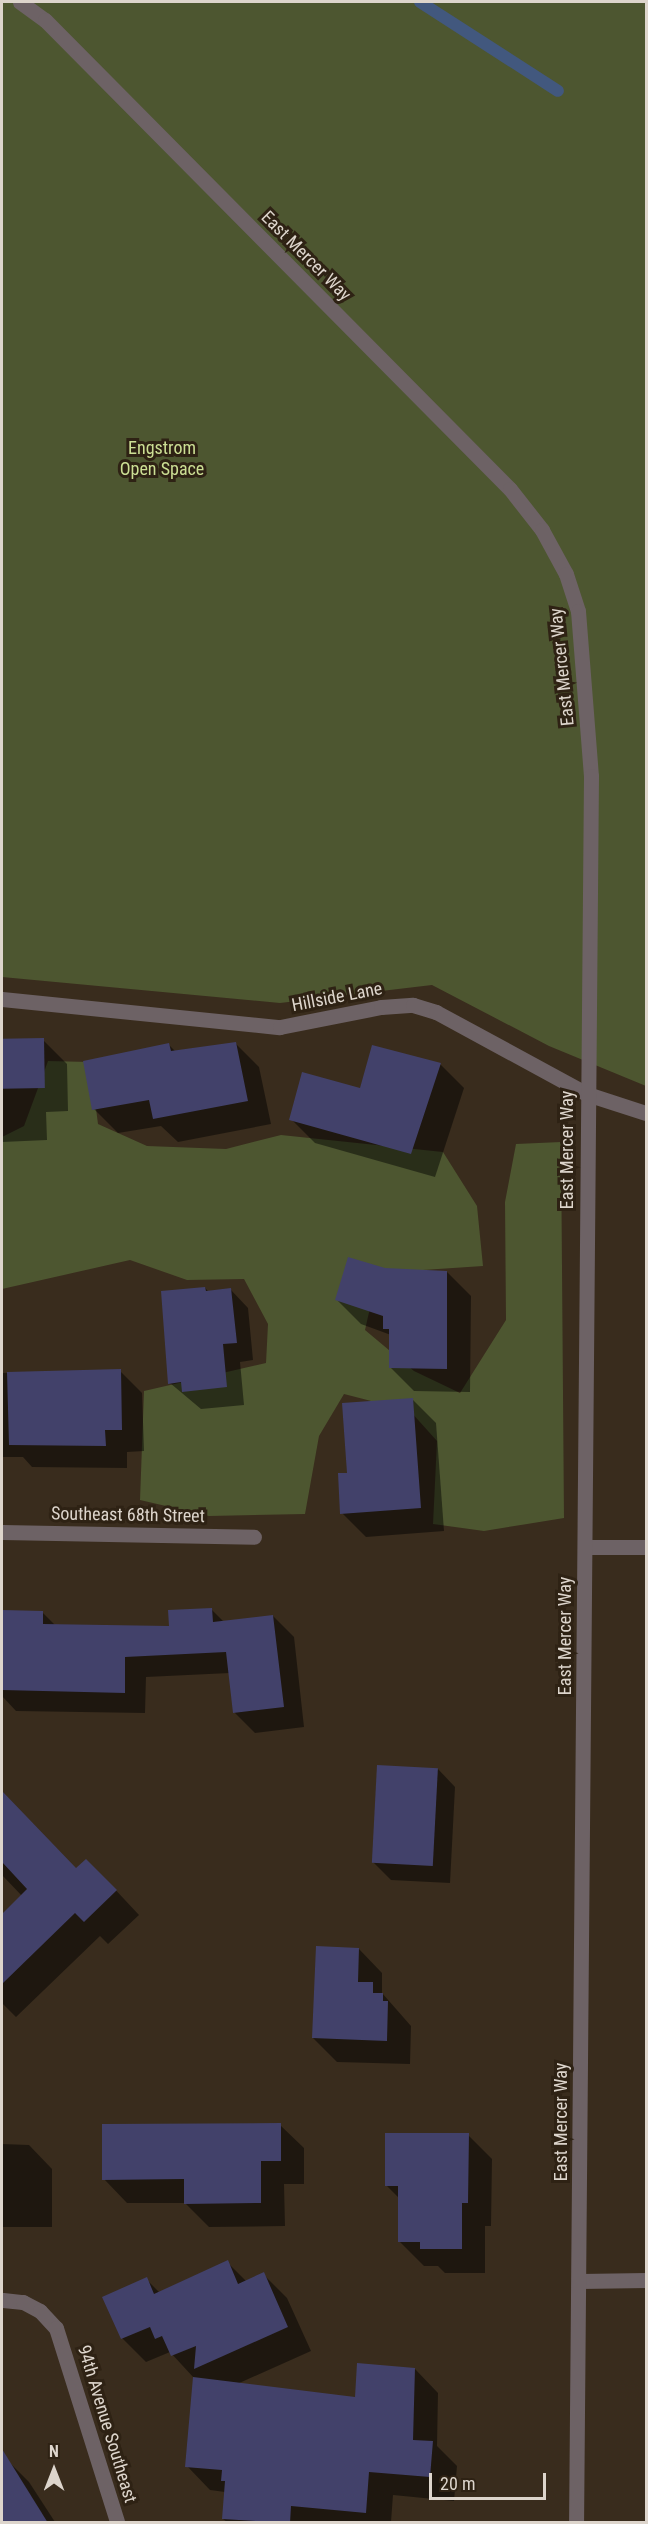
<!DOCTYPE html>
<style>
body{margin:0}
#map{position:relative;width:648px;height:2524px;overflow:hidden;background:#392c1d;font-family:"Roboto Condensed",sans-serif}
div>[style]{position:absolute}
[style*='--x']{left:calc(var(--x)*1px);top:calc(var(--y)*1px);width:calc(var(--w)*1px);rotate:calc(var(--a)*1deg)}
.green>*{inset:0;background:#4d5630}
.shadow>*{inset:0;background:#0007}
.stream>*{height:12px;margin:-6px;padding:0 6px;transform-origin:6px;border-radius:6px;background:#42587e}
.building>*{inset:0;background:#42416a;transform-origin:0 0}
.service>*{height:15px;margin:-7.5px;padding:0 7.5px;transform-origin:7.5px;border-radius:7.5px;background:#6d6265}
.minor>*{height:15px;margin:-7.5px;padding:0 7.5px;transform-origin:7.5px;border-radius:7.5px;background:#6d6265}
.tertiary>*{height:15px;margin:-7.5px;padding:0 7.5px;transform-origin:7.5px;border-radius:7.5px;background:#6d6265}
span{translate:-50% -50%;white-space:nowrap;text-align:center;line-height:1.15;-webkit-text-stroke:6px #2e2214;paint-order:stroke}
.street-label{font-size:18px;color:#ddd5cc}
.park-label{font-size:18px;color:#ccdf94}
.frame{position:absolute;inset:0;border:3px solid #ddd5cc;pointer-events:none}
.north{position:absolute;left:24px;top:2440px;width:60px;height:60px;-webkit-text-stroke:4px #2e2214;paint-order:stroke;rotate:0deg;font-size:16px;font-weight:700;line-height:24px;text-align:center;color:#ddd5cc}
.north::after{content:'';display:block;margin:auto;width:21px;height:27px;background:#ddd5cc;clip-path:polygon(50% 0,100% 100%,50% 72%,0 100%)}
.scale{position:absolute;left:429px;top:2473px;width:117px;height:27px;box-sizing:border-box;border:3px solid #ddd5cc;border-top:0;padding-left:8px;font-size:18px;line-height:21px;white-space:nowrap;color:#ddd5cc;-webkit-text-stroke:4px #2e2214;paint-order:stroke}
</style>
<div id="map">
<div class="green">
<i style="clip-path:polygon(2px 2px,646px 2px,646px 1086px,549px 1046px,432px 985px,280px 1003px,2px 977px)"></i>
<i style="clip-path:polygon(48px 1061px,90px 1062px,98px 1124px,147px 1146px,226px 1149px,281px 1135px,443px 1152px,477px 1206px,483px 1266px,378px 1273px,365px 1330px,414px 1371px,460px 1393px,506px 1320px,505px 1202px,516px 1144px,561px 1142px,564px 1518px,484px 1531px,433px 1524px,437px 1441px,410px 1411px,344px 1394px,319px 1436px,305px 1514px,209px 1516px,140px 1500px,144px 1391px,266px 1363px,268px 1324px,244px 1279px,187px 1280px,130px 1260px,2px 1289px,2px 1137px,24px 1126px)"></i>
</div>
<div class="shadow">
<i style="clip-path:polygon(43px 1040px,67px 1064px,68px 1111px,46px 1112px,47px 1140px,2px 1142px,2px 1041px)"></i>
<i style="clip-path:polygon(235px 1043px,259px 1067px,271px 1124px,178px 1142px,161px 1126px,118px 1133px,94px 1109px,169px 1045px,175px 1051px)"></i>
<i style="clip-path:polygon(440px 1064px,464px 1088px,435px 1177px,315px 1143px,291px 1119px)"></i>
<i style="clip-path:polygon(447px 1272px,471px 1296px,470px 1392px,414px 1391px,390px 1367px,391px 1335px,361px 1324px,337px 1300px)"></i>
<i style="clip-path:polygon(205px 1288px,209px 1292px,231px 1290px,248px 1308px,253px 1360px,240px 1362px,244px 1405px,201px 1409px,170px 1383px)"></i>
<i style="clip-path:polygon(120px 1371px,142px 1393px,144px 1451px,127px 1452px,127px 1468px,32px 1467px,23px 1457px,2px 1457px,2px 1373px)"></i>
<i style="clip-path:polygon(412px 1399px,436px 1423px,444px 1531px,366px 1537px,342px 1513px,348px 1474px)"></i>
<i style="clip-path:polygon(212px 1610px,224px 1622px,273px 1616px,294px 1637px,304px 1727px,255px 1733px,234px 1712px,230px 1673px,146px 1677px,145px 1713px,16px 1711px,2px 1696px,2px 1612px,42px 1612px,56px 1626px,170px 1627px)"></i>
<i style="clip-path:polygon(438px 1769px,455px 1787px,450px 1883px,391px 1880px,373px 1862px)"></i>
<i style="clip-path:polygon(2px 1793px,76px 1870px,110px 1884px,139px 1915px,108px 1944px,100px 1936px,16px 2017px,2px 2003px,2px 1916px,22px 1896px,2px 1875px)"></i>
<i style="clip-path:polygon(359px 1949px,382px 1973px,382px 1993px,411px 2026px,410px 2064px,337px 2062px,313px 2038px)"></i>
<i style="clip-path:polygon(280px 2125px,304px 2148px,304px 2184px,284px 2184px,285px 2226px,209px 2227px,185px 2203px,127px 2203px,104px 2179px)"></i>
<i style="clip-path:polygon(468px 2135px,492px 2159px,491px 2226px,485px 2226px,485px 2273px,445px 2273px,438px 2266px,424px 2266px,400px 2242px,400px 2199px,387px 2186px)"></i>
<i style="clip-path:polygon(2px 2144px,29px 2145px,52px 2169px,52px 2227px,2px 2227px)"></i>
<i style="clip-path:polygon(227px 2262px,247px 2282px,263px 2274px,287px 2298px,311px 2351px,237px 2384px,356px 2398px,415px 2369px,438px 2393px,437px 2446px,457px 2466px,454px 2501px,393px 2495px,391px 2522px,227px 2522px,223px 2519px,225px 2492px,210px 2490px,187px 2466px,194px 2378px,170px 2352px,146px 2362px,122px 2338px,146px 2279px,160px 2293px)"></i>
<i style="clip-path:polygon(7px 2460px,29px 2482px,55px 2522px,2px 2522px,2px 2464px)"></i>
</div>
<div class="stream">
<i style="--x:420;--y:2;--w:164;--a:32.8"></i>
</div>
<div class="building">
<i style="left:44px;top:1038px;width:50px;height:42px;rotate:89deg"></i>
<i style="clip-path:polygon(236px 1042px,248px 1101px,153px 1119px,149px 1100px,92px 1110px,83px 1061px,169px 1043px,171px 1051px)"></i>
<i style="clip-path:polygon(372px 1045px,441px 1063px,411px 1154px,289px 1120px,302px 1072px,360px 1088px)"></i>
<i style="clip-path:polygon(348px 1257px,385px 1268px,447px 1271px,447px 1369px,389px 1368px,389px 1329px,383px 1329px,383px 1316px,335px 1300px)"></i>
<i style="clip-path:polygon(205px 1287px,206px 1291px,231px 1288px,237px 1343px,223px 1344px,227px 1387px,182px 1392px,181px 1382px,168px 1384px,161px 1291px)"></i>
<i style="clip-path:polygon(121px 1369px,122px 1430px,105px 1430px,106px 1446px,9px 1445px,7px 1372px)"></i>
<i style="clip-path:polygon(413px 1398px,421px 1508px,340px 1514px,338px 1473px,347px 1473px,342px 1403px)"></i>
<i style="clip-path:polygon(212px 1608px,213px 1622px,273px 1615px,284px 1707px,233px 1713px,226px 1652px,125px 1657px,125px 1693px,2px 1690px,2px 1610px,43px 1611px,43px 1624px,169px 1626px,168px 1610px)"></i>
<i style="left:377px;top:1765px;width:61px;height:98px;rotate:3deg"></i>
<i style="clip-path:polygon(2px 1791px,76px 1868px,86px 1859px,117px 1890px,84px 1922px,75px 1913px,2px 1984px,2px 1914px,27px 1889px,2px 1862px)"></i>
<i style="clip-path:polygon(316px 1946px,359px 1948px,358px 1982px,373px 1982px,373px 1993px,383px 1993px,383px 2001px,388px 2001px,387px 2041px,312px 2038px)"></i>
<i style="clip-path:polygon(281px 2123px,281px 2161px,261px 2161px,261px 2203px,184px 2204px,184px 2179px,102px 2180px,102px 2124px)"></i>
<i style="clip-path:polygon(385px 2133px,469px 2133px,468px 2203px,462px 2203px,462px 2249px,420px 2249px,420px 2242px,398px 2242px,398px 2186px,385px 2186px)"></i>
<i style="clip-path:polygon(228px 2260px,238px 2284px,264px 2272px,288px 2327px,194px 2369px,196px 2346px,171px 2356px,162px 2336px,155px 2339px,150px 2327px,121px 2339px,102px 2297px,147px 2277px,154px 2294px)"></i>
<i style="clip-path:polygon(357px 2363px,415px 2368px,413px 2440px,433px 2441px,430px 2477px,369px 2472px,366px 2513px,291px 2506px,290px 2523px,222px 2519px,225px 2481px,221px 2481px,222px 2470px,185px 2467px,193px 2377px,355px 2397px)"></i>
<i style="clip-path:polygon(2px 2449px,48px 2523px,2px 2523px)"></i>
</div>
<div class="service">
<i style="--x:2;--y:999;--w:279;--a:5.8"></i>
<i style="--x:280;--y:1027;--w:103;--a:-11.2"></i>
<i style="--x:381;--y:1007;--w:32;--a:-4"></i>
<i style="--x:413;--y:1005;--w:24;--a:17"></i>
<i style="--x:436;--y:1012;--w:172;--a:28.5"></i>
<i style="--x:587;--y:1094;--w:62;--a:17.9"></i>
</div>
<div class="minor">
<i style="--x:2;--y:1532;--w:252;--a:1.1"></i>
<i style="--x:585;--y:1547;--w:61;--a:0"></i>
<i style="--x:580;--y:2281;--w:66;--a:-0.9"></i>
<i style="--x:3;--y:2300;--w:20;--a:6"></i>
<i style="--x:23;--y:2302;--w:19;--a:28"></i>
<i style="--x:40;--y:2311;--w:23;--a:47"></i>
<i style="--x:56;--y:2328;--w:203;--a:72.5"></i>
</div>
<div class="tertiary">
<i style="--x:20;--y:2;--w:31;--a:36"></i>
<i style="--x:45;--y:20;--w:660;--a:45.25"></i>
<i style="--x:510;--y:489;--w:52;--a:52"></i>
<i style="--x:542;--y:530;--w:50;--a:61.4"></i>
<i style="--x:566;--y:574;--w:39;--a:72"></i>
<i style="--x:578;--y:611;--w:166;--a:85.5"></i>
<i style="--x:591;--y:776;--w:1746;--a:90.49"></i>
</div>
<div class="street-label">
<span style="left:306px;top:256px;rotate:45deg">East Mercer Way</span>
<span style="left:562px;top:667px;rotate:-96deg">East Mercer Way</span>
<span style="left:337px;top:997px;rotate:-11deg">Hillside Lane</span>
<span style="left:567px;top:1150px;rotate:-90deg">East Mercer Way</span>
<span style="left:128px;top:1515px;rotate:1deg">Southeast 68th Street</span>
<span style="left:565px;top:1636px;rotate:-90deg">East Mercer Way</span>
<span style="left:561px;top:2122px;rotate:-90deg">East Mercer Way</span>
<span style="left:107px;top:2424px;rotate:73deg">94th Avenue Southeast</span>
</div>
<div class="park-label">
<span style="left:162px;top:459px">Engstrom<br>Open Space</span>
</div>
<div class="frame"></div>
<div class="north">N</div>
<div class="scale">20 m</div>
</div>
